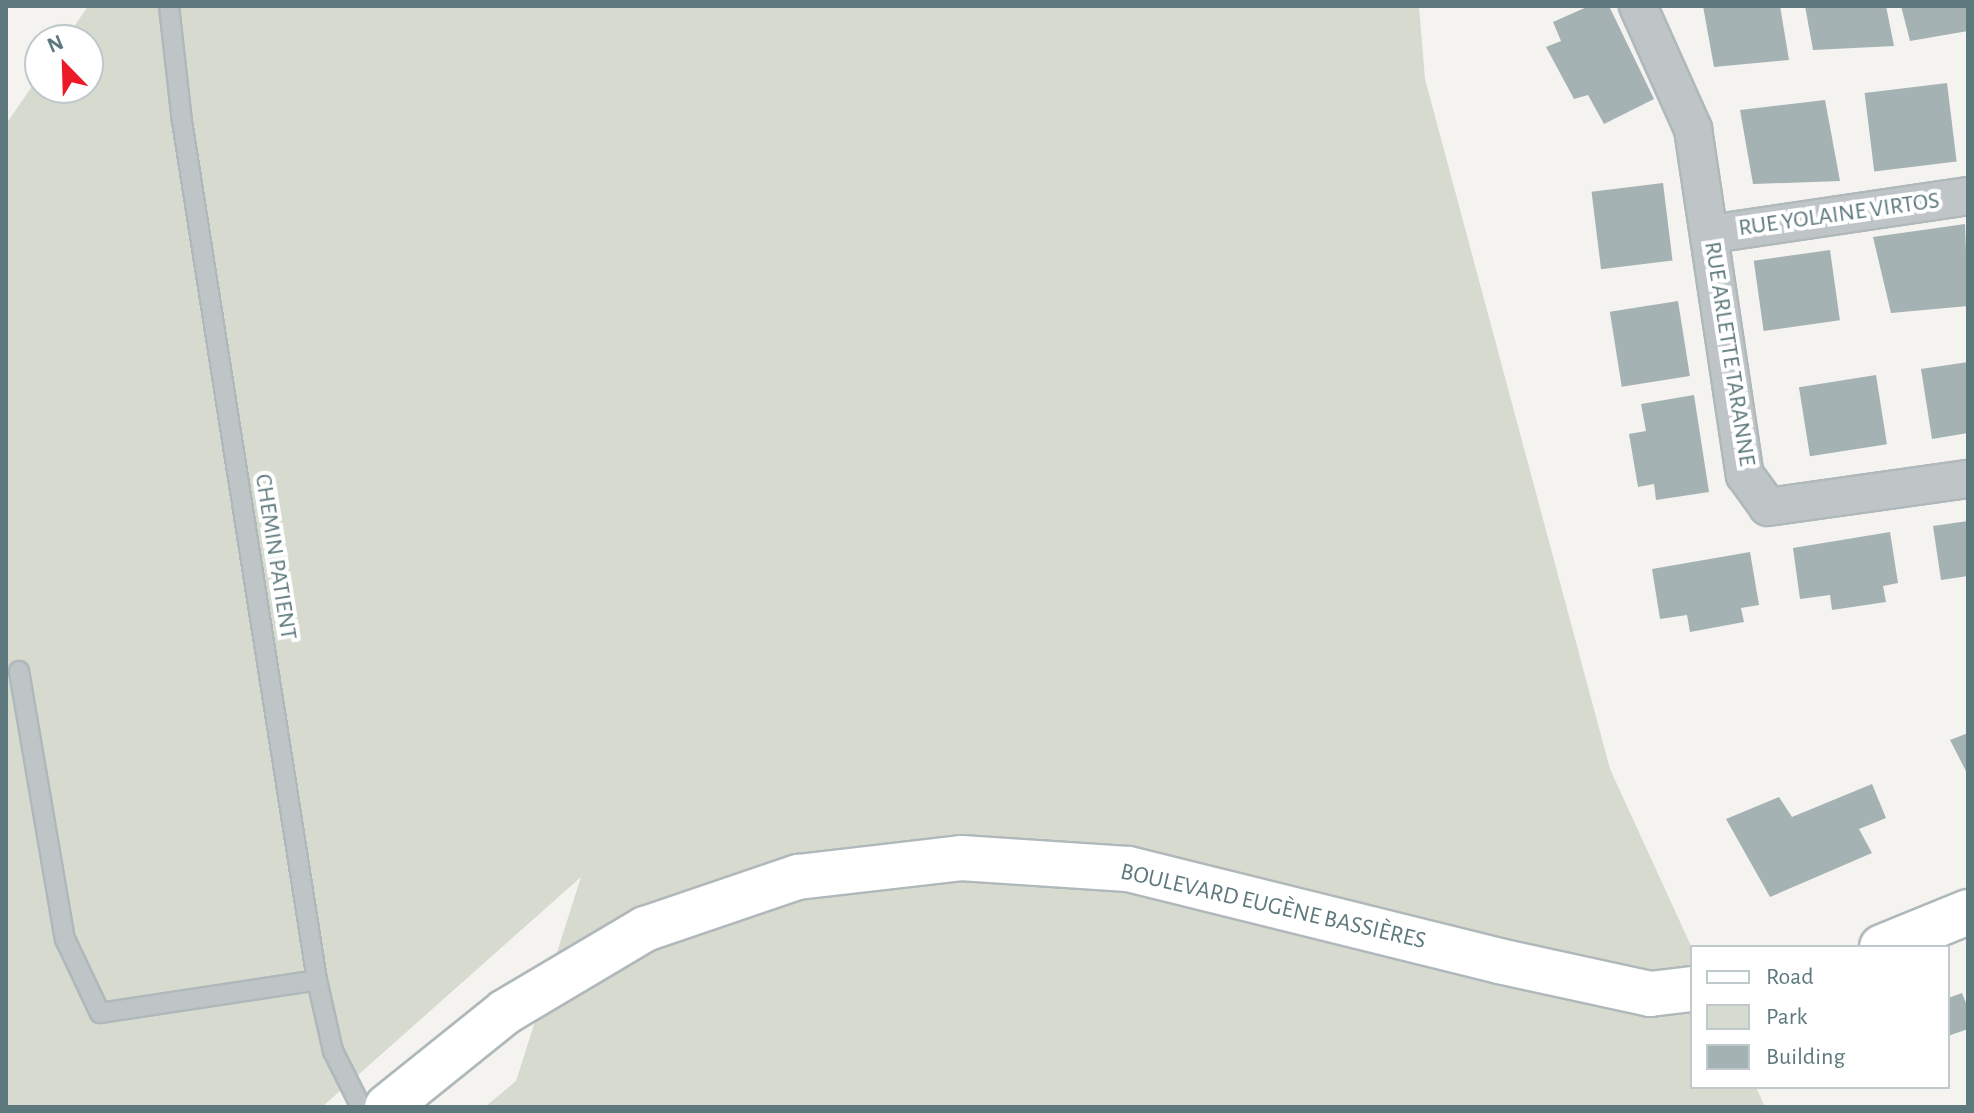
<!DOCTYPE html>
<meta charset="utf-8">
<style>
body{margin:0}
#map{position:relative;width:1974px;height:1113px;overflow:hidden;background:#f5f3f0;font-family:"Alegreya Sans",sans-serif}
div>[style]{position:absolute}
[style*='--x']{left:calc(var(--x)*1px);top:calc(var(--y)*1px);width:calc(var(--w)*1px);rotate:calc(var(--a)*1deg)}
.green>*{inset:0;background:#d6dacf}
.building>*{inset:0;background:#a4b2b3;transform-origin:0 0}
.roads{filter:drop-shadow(2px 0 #afb8ba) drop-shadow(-2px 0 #afb8ba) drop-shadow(0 2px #afb8ba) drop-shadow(0 -2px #afb8ba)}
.lane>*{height:18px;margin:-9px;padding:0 9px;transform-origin:9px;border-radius:9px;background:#bfc5c7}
.street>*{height:36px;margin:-18px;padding:0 18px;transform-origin:18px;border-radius:18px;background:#bfc5c7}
.secondary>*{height:44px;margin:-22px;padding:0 22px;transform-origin:22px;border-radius:22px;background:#fff}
span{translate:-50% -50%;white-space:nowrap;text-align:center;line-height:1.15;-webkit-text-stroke:8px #fff;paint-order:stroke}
.street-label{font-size:24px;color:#5e797d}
.frame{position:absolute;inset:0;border:8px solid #5e797d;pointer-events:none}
.legend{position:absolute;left:1690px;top:945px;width:260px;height:144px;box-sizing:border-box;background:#fff;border:2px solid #bfc9cb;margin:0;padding:10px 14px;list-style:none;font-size:24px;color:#5e797d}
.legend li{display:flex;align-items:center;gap:16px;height:40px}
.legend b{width:40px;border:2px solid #bfc9cb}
.north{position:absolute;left:24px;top:24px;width:80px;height:80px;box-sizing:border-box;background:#fff;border:2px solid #bfc9cb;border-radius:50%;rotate:337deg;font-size:22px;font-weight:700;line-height:32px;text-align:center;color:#5e797d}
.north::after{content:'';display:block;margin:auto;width:28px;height:36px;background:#ec1927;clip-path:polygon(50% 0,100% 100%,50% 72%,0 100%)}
</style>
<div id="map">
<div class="green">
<i style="clip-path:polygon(88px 6px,1419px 6px,1425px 79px,1610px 769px,1692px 948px,1692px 1087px,1756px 1087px,1765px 1107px,485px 1107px,516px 1081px,581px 877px,322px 1107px,6px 1107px,6px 124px,40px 75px,40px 88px,88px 88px,88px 40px,65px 40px)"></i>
</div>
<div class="building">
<i style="clip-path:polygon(1589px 6px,1609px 6px,1654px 99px,1604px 124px,1588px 95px,1574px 99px,1546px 47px,1561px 41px,1553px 22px)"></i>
<i style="clip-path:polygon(1703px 6px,1780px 6px,1789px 60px,1714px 67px)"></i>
<i style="clip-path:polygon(1805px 6px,1886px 6px,1894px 46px,1813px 50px)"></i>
<i style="clip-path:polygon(1901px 6px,1968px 6px,1968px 31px,1910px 41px)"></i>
<i style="left:1947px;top:83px;width:79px;height:83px;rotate:83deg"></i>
<i style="clip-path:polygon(1825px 100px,1840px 181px,1753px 184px,1740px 110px)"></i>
<i style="left:1663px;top:183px;width:78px;height:72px;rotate:83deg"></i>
<i style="clip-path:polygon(1965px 224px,1968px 306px,1891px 313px,1873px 237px)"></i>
<i style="left:1830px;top:250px;width:71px;height:77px;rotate:82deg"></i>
<i style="left:1678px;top:301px;width:76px;height:69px;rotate:81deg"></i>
<i style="clip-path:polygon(1968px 362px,1968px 433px,1932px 439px,1921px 369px)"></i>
<i style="left:1876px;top:375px;width:70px;height:78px;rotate:81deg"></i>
<i style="clip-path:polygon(1694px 395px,1709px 492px,1656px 500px,1654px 484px,1638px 487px,1629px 434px,1646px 431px,1641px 404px)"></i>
<i style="clip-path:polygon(1968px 521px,1968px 576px,1941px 580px,1933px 526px)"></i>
<i style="clip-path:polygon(1890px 532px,1898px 583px,1883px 586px,1886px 602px,1832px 610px,1830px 595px,1800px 599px,1793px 548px)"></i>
<i style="clip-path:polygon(1750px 552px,1759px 605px,1741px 608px,1744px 622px,1690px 632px,1687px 615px,1660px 619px,1652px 569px)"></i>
<i style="clip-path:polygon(1968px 733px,1968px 775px,1950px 740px)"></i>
<i style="clip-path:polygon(1872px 784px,1886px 818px,1859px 829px,1872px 853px,1770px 897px,1726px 819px,1779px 797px,1792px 817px)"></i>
<i style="clip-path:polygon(1962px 993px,1968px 1008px,1968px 1029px,1948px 1036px,1948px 998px)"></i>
</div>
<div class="roads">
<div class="lane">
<i style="--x:169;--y:6;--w:116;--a:83.6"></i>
<i style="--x:182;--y:121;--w:870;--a:81.07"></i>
<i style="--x:317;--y:980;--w:73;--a:77.3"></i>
<i style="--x:333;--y:1051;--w:63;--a:63.4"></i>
<i style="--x:19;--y:671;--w:272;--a:80.3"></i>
<i style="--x:65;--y:939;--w:82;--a:64.7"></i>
<i style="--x:100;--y:1013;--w:219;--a:-8.6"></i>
</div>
<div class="street">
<i style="--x:1638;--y:6;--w:135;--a:65.9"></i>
<i style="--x:1693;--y:129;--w:350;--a:81.5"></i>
<i style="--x:1745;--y:475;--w:39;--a:54"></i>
<i style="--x:1768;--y:507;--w:202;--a:-8"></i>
<i style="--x:1711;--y:234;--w:260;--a:-8.4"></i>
</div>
<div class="secondary">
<i style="--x:1882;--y:947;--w:93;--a:-22.1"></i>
<i style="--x:387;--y:1107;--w:151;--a:-38.8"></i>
<i style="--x:505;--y:1012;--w:163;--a:-30.7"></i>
<i style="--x:645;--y:929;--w:162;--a:-18.8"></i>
<i style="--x:798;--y:877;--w:164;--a:-6.6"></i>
<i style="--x:961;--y:858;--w:167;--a:3.8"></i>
<i style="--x:1128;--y:869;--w:382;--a:13.9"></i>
<i style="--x:1499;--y:961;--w:155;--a:12.3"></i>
<i style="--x:1650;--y:994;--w:42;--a:-6.8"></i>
</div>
</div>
<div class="street-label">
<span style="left:1839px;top:215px;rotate:-8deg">RUE YOLAINE VIRTOS</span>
<span style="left:1729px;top:354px;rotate:81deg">RUE ARLETTE TARANNE</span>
<span style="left:275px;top:557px;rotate:81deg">CHEMIN PATIENT</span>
<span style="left:1273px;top:907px;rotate:13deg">BOULEVARD EUGÈNE BASSIÈRES</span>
</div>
<div class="frame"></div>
<ul class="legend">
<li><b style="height:10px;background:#fff"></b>Road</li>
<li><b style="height:22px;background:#d6dacf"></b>Park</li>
<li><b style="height:22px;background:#a4b2b3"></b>Building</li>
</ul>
<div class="north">N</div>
</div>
